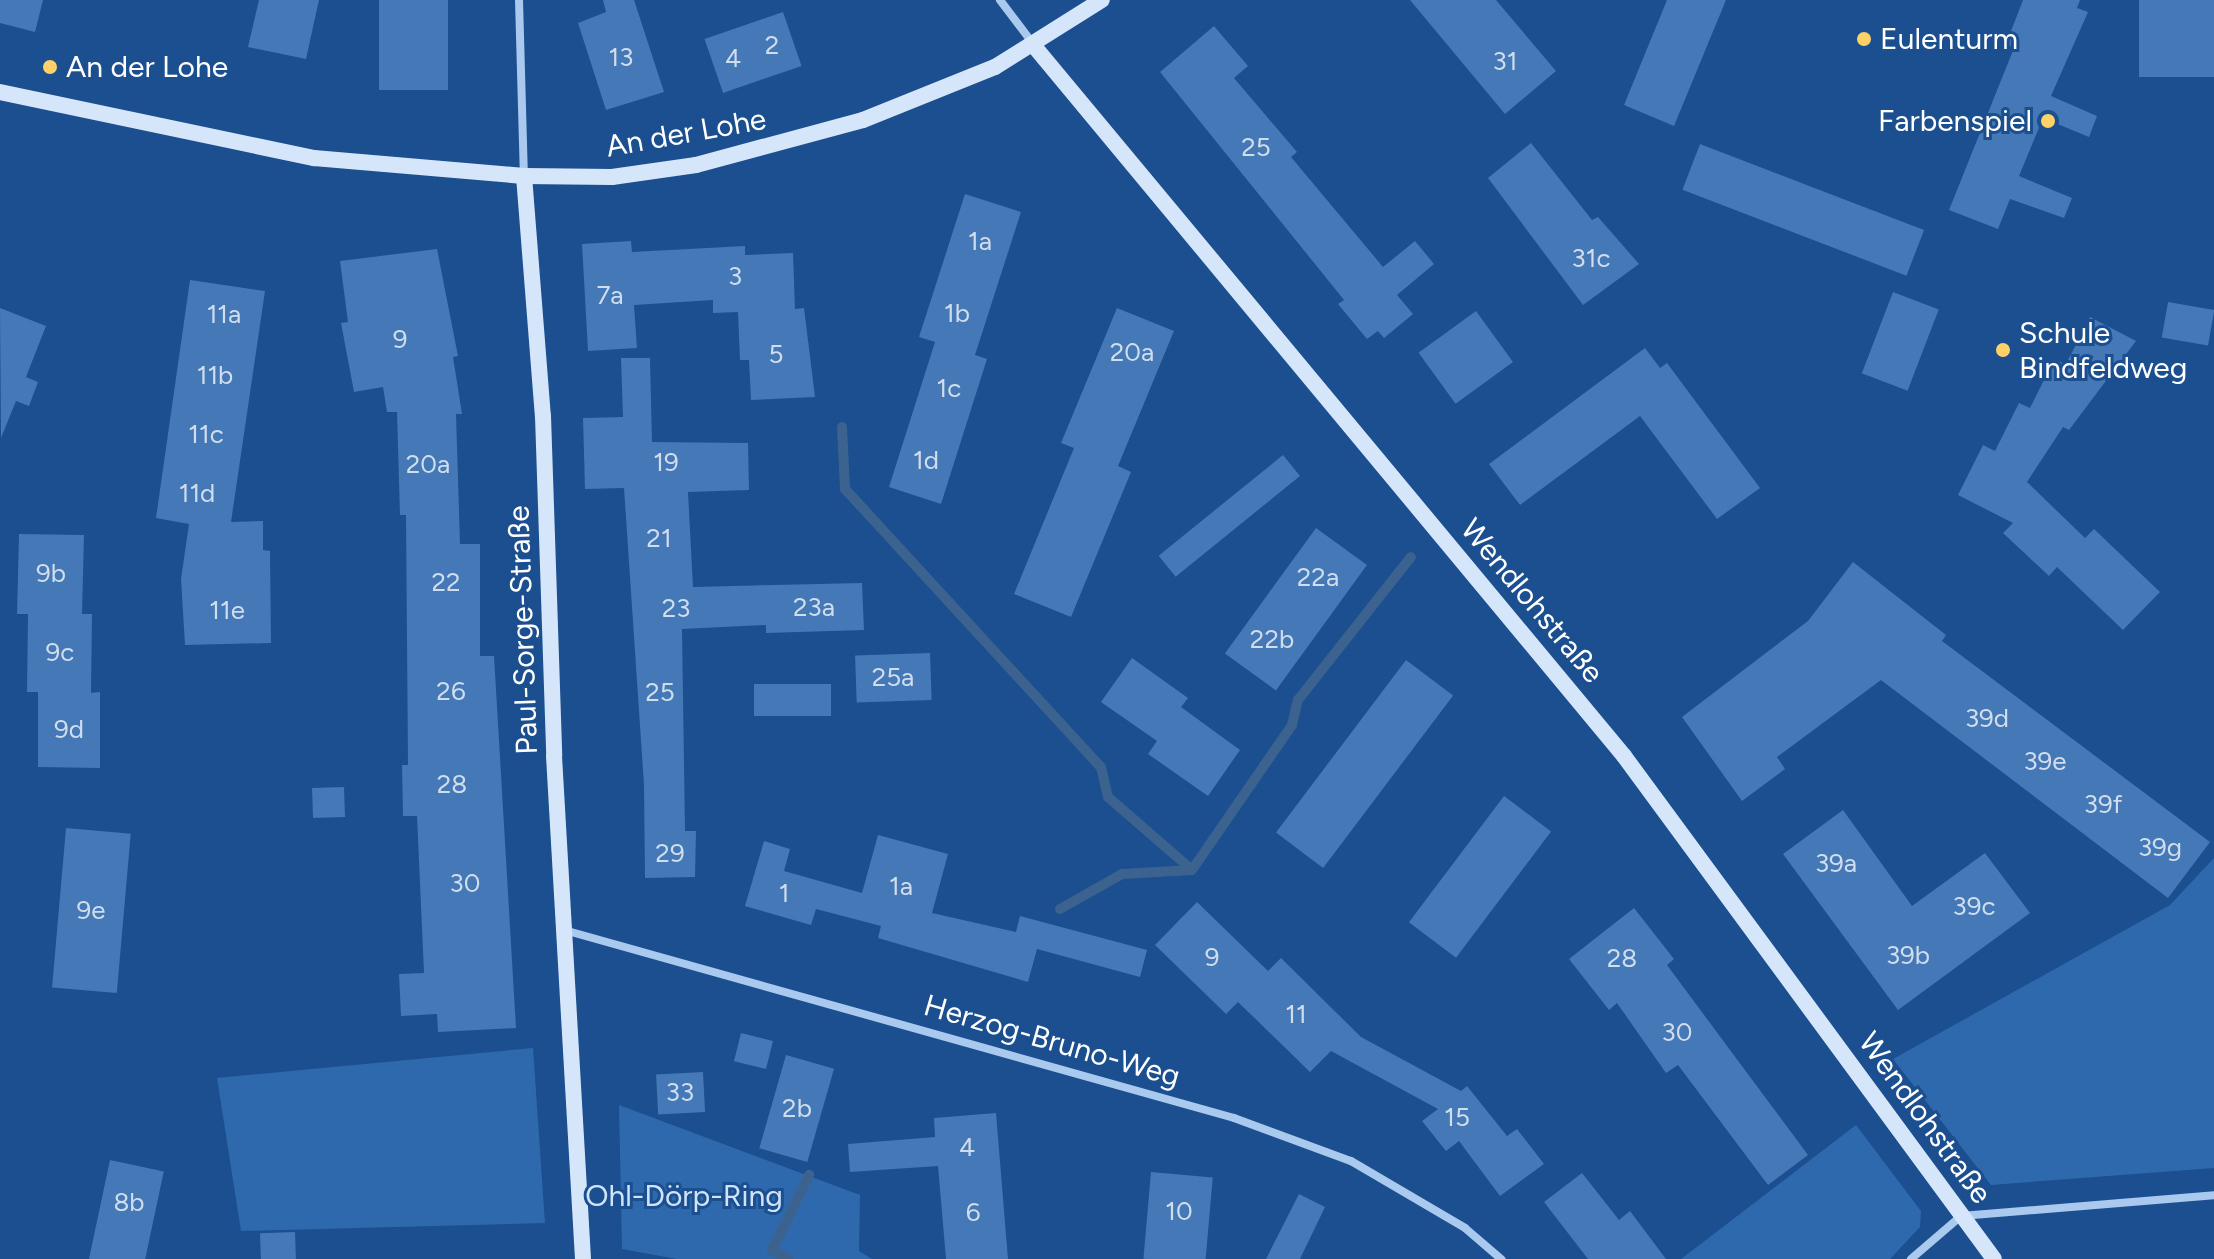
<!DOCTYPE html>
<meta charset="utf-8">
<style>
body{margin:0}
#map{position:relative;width:2214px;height:1259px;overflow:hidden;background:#1b4f8f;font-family:Figtree,sans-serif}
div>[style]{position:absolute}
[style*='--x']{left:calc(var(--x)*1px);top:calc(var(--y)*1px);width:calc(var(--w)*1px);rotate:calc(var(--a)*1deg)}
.green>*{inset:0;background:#2e69ad}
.stream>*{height:10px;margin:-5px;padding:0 5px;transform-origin:5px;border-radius:5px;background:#3c6290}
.building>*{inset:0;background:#4478b7;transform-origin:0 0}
.street>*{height:8px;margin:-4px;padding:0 4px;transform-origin:4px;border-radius:4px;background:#a9c9ee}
.secondary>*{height:16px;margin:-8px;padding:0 8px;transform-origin:8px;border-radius:8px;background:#d6e6fa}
.dots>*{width:22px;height:22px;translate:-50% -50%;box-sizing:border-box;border:4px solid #1b4f8f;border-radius:50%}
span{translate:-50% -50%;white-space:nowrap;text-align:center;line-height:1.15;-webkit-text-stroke:6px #1b4f8f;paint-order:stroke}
.number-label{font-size:26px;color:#d0dded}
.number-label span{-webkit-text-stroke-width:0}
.poi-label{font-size:30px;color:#fff}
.left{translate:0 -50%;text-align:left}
.right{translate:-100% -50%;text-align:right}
.street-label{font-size:30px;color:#fff}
.park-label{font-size:30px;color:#cfe3fa}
</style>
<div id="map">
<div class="green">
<i style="clip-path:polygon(2214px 858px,2214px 1168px,1991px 1185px,1893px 1059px,2170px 905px)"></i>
<i style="clip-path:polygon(533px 1048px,545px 1223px,241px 1231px,217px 1078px)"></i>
<i style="clip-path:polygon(619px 1105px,860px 1195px,859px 1251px,872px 1259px,677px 1259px,622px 1249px)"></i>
<i style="clip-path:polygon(1856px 1125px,1921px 1211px,1920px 1227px,1890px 1259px,1681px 1259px)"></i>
</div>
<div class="stream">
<i style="--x:842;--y:427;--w:62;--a:87.2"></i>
<i style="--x:845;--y:489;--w:378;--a:47.4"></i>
<i style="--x:1101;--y:767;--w:31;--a:77"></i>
<i style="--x:1108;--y:797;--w:111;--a:41"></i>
<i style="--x:1060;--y:909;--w:71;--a:-29.4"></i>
<i style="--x:1122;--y:874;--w:70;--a:-3.3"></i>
<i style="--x:1192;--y:870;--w:176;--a:-55.4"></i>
<i style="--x:1292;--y:725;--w:26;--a:-77"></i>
<i style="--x:1298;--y:700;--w:182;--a:-51.7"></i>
<i style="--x:788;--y:1259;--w:18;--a:-151"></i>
<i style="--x:772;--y:1250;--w:84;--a:-63.7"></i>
</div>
<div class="building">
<i style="clip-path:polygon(0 0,43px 0,35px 32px,0 23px)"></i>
<i style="clip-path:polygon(259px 0,319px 0,306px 59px,248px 47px)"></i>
<i style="left:379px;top:0;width:69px;height:90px"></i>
<i style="clip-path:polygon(603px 0,634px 0,664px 92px,606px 110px,578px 23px,606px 12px)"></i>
<i style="clip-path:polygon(1410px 0,1496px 0,1556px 71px,1505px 114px)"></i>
<i style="clip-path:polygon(1667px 0,1726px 0,1674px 126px,1624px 105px)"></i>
<i style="clip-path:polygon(2023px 0,2080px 0,2077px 8px,2088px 12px,2051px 96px,2097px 116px,2089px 137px,2043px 118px,2019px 176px,2072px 198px,2064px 218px,2010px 199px,1998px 229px,1949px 210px,2014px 48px,2006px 44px)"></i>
<i style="left:2139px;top:0;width:75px;height:77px"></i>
<i style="left:783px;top:12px;width:57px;height:83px;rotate:71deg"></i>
<i style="clip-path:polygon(1214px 26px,1248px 66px,1234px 78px,1297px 152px,1291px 157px,1383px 267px,1415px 241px,1434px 264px,1397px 295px,1413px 314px,1384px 338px,1378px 331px,1367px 339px,1338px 304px,1344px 300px,1160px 72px)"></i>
<i style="clip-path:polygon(1531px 143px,1592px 220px,1598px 217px,1639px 264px,1583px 305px,1488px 178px)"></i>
<i style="left:1700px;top:144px;width:240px;height:49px;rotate:21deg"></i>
<i style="clip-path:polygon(965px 194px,1021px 212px,975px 355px,987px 359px,941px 504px,889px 487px,935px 342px,919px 337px)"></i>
<i style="clip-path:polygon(631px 241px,632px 252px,745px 246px,745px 255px,793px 253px,795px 309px,804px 308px,815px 397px,751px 400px,749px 360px,740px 360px,738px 312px,713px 313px,713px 300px,634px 305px,637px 348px,588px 351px,582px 244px)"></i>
<i style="clip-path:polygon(437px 249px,458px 356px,453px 357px,462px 414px,456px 414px,460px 544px,480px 544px,480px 656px,494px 656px,516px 1028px,438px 1032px,437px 1014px,401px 1016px,399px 974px,424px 973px,417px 816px,403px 816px,402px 765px,408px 765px,406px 515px,400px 515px,397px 412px,387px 412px,383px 387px,354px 392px,341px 323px,348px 322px,340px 261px)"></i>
<i style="clip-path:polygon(190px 280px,265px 291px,231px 522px,263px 521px,263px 550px,270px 551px,271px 643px,185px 645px,181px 579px,189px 524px,156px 518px)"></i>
<i style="left:1893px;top:292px;width:49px;height:87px;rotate:21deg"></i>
<i style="left:2168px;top:302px;width:47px;height:36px;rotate:10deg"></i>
<i style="clip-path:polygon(0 308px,46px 326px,26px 377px,38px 382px,29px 406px,16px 401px,1px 438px)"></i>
<i style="clip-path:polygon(1117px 308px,1174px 331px,1118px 466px,1131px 472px,1071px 617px,1014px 594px,1074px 448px,1061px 443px)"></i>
<i style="left:1476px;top:311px;width:63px;height:71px;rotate:54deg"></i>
<i style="clip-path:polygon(2090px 317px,2136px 341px,2069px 430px,2063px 427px,2027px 482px,2085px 538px,2094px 529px,2160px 592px,2123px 630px,2057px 567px,2049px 576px,2003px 533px,2013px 523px,1958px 495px,1983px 445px,1995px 451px,2019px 403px,2030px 408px,2054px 360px,2066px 364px)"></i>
<i style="clip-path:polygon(1645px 348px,1660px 368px,1667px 363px,1760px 488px,1717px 519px,1640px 416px,1520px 505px,1489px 464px)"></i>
<i style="clip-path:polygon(621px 358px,650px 358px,652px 442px,748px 443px,749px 490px,688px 492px,693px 587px,862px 583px,864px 630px,766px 633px,766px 625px,682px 629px,685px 831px,696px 831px,695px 877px,645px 878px,644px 785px,624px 488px,585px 489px,583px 418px,623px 417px)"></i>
<i style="left:1283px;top:455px;width:27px;height:160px;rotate:51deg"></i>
<i style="left:1316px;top:528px;width:63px;height:155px;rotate:36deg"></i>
<i style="clip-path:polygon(19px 534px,84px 535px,82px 614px,92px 614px,91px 693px,100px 692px,100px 768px,38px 767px,38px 692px,27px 692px,28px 614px,17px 614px)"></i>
<i style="clip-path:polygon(1853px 562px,1946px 635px,1942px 641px,2210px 842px,2168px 898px,1881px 680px,1777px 757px,1785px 769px,1742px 801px,1682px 717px,1808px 621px)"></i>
<i style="left:930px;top:653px;width:47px;height:75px;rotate:88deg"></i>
<i style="clip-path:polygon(1132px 658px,1188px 698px,1181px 707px,1240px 750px,1208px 796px,1148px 754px,1157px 741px,1101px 702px)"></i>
<i style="left:1406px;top:660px;width:59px;height:216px;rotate:37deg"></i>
<i style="left:831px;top:684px;width:32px;height:77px;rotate:90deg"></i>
<i style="left:344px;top:787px;width:30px;height:32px;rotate:88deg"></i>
<i style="left:1504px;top:796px;width:59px;height:158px;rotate:37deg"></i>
<i style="clip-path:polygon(1843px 810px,1912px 906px,1985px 853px,2030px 913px,1898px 1010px,1783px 854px)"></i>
<i style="left:66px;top:828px;width:65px;height:160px;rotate:5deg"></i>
<i style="clip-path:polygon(878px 835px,948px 854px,932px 913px,1016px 932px,1020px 916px,1147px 950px,1140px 977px,1037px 949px,1028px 982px,878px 938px,881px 926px,816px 909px,811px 925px,745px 906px,764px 841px,790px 849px,784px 871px,862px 893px)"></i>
<i style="clip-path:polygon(1197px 902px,1268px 971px,1281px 958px,1361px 1037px,1461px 1091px,1467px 1086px,1507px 1136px,1517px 1129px,1544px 1164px,1500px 1196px,1459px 1141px,1446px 1151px,1422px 1121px,1438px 1109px,1331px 1051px,1310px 1072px,1238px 1002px,1226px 1014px,1155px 945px)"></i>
<i style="clip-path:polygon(1634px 908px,1674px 959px,1667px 965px,1808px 1155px,1768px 1185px,1678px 1065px,1666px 1073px,1617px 1003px,1609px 1010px,1569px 959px)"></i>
<i style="left:741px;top:1033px;width:33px;height:29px;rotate:14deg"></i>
<i style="left:786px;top:1055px;width:50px;height:97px;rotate:16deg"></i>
<i style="left:703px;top:1072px;width:40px;height:47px;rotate:87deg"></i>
<i style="clip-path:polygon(996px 1113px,1008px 1259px,946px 1259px,938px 1166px,850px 1172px,848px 1144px,935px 1137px,934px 1118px)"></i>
<i style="left:110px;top:1160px;width:55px;height:101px;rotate:12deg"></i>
<i style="left:1151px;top:1172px;width:62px;height:87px;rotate:5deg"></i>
<i style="clip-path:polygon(1582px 1173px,1619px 1220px,1630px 1211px,1666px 1259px,1588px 1259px,1544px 1202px)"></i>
<i style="clip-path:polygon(1299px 1194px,1325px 1207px,1300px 1259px,1266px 1259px)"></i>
<i style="left:295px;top:1232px;width:27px;height:35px;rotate:88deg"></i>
</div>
<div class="street">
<i style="--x:519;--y:0;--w:176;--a:88.4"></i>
<i style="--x:1000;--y:0;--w:56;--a:52.9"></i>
<i style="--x:564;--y:930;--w:696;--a:15.67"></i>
<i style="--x:1234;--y:1118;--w:125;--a:20.2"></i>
<i style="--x:1351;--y:1161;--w:132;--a:30.4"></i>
<i style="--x:1465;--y:1228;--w:48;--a:40.7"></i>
<i style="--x:1911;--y:1259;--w:66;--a:-40.7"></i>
<i style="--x:1961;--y:1216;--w:254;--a:-4.7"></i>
</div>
<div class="secondary">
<i style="--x:1034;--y:46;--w:923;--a:50.27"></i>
<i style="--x:1624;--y:756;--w:624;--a:53.66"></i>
<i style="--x:0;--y:92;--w:321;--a:11.9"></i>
<i style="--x:314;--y:158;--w:211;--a:4.9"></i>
<i style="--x:524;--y:176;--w:88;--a:0.7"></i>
<i style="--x:612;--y:177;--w:85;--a:-8.1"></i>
<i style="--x:696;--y:165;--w:173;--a:-15.1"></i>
<i style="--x:863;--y:120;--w:142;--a:-21.9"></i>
<i style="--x:995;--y:67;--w:126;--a:-32.1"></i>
<i style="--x:524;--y:176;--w:241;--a:85.5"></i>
<i style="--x:543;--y:416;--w:340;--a:88.1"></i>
<i style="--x:554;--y:756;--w:504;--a:86.7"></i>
</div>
<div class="dots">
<i style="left:1864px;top:39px;background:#ffd166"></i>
<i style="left:50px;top:67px;background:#ffd166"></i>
<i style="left:2048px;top:121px;background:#ffd166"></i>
<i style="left:2003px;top:350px;background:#ffd166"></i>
</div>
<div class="number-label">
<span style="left:772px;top:46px">2</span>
<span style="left:621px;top:58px">13</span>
<span style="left:733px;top:59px">4</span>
<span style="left:1505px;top:62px">31</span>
<span style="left:1256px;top:148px">25</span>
<span style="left:980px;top:242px">1a</span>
<span style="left:1591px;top:259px">31c</span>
<span style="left:735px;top:277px">3</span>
<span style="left:610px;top:296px">7a</span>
<span style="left:957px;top:314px">1b</span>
<span style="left:224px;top:315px">11a</span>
<span style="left:400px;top:340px">9</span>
<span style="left:1132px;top:353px">20a</span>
<span style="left:776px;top:355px">5</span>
<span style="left:215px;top:376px">11b</span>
<span style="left:949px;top:389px">1c</span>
<span style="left:206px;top:435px">11c</span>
<span style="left:926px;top:461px">1d</span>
<span style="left:666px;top:463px">19</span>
<span style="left:428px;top:465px">20a</span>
<span style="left:197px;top:494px">11d</span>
<span style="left:659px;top:539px">21</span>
<span style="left:51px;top:574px">9b</span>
<span style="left:1318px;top:578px">22a</span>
<span style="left:446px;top:583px">22</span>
<span style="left:814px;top:608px">23a</span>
<span style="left:676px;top:609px">23</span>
<span style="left:227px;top:611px">11e</span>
<span style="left:1272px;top:640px">22b</span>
<span style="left:60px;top:653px">9c</span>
<span style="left:893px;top:678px">25a</span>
<span style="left:451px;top:692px">26</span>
<span style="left:660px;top:693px">25</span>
<span style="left:1987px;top:719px">39d</span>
<span style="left:69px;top:730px">9d</span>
<span style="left:2045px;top:762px">39e</span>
<span style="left:452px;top:785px">28</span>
<span style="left:2103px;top:805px">39f</span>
<span style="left:2160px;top:848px">39g</span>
<span style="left:670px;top:854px">29</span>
<span style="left:1836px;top:864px">39a</span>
<span style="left:465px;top:884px">30</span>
<span style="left:901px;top:887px">1a</span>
<span style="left:784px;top:894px">1</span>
<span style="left:1974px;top:907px">39c</span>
<span style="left:91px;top:911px">9e</span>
<span style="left:1908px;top:956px">39b</span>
<span style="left:1212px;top:958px">9</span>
<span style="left:1622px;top:959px">28</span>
<span style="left:1296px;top:1015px">11</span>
<span style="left:1677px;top:1033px">30</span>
<span style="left:680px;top:1093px">33</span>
<span style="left:797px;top:1109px">2b</span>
<span style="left:1457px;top:1118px">15</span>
<span style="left:967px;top:1148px">4</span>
<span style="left:129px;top:1203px">8b</span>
<span style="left:1179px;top:1212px">10</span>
<span style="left:973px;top:1213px">6</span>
</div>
<div class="poi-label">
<span class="left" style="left:1880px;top:39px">Eulenturm</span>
<span class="left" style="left:66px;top:67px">An der Lohe</span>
<span class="right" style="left:2032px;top:121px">Farbenspiel</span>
<span class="left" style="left:2019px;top:350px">Schule<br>Bindfeldweg</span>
</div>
<div class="street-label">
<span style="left:686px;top:133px;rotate:-10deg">An der Lohe</span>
<span style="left:1532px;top:601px;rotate:50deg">Wendlohstraße</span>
<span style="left:523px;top:630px;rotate:-92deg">Paul-Sorge-Straße</span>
<span style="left:1052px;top:1041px;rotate:16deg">Herzog-Bruno-Weg</span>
<span style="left:1925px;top:1118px;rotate:54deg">Wendlohstraße</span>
</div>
<div class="park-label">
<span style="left:684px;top:1196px">Ohl-Dörp-Ring</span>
</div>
</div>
